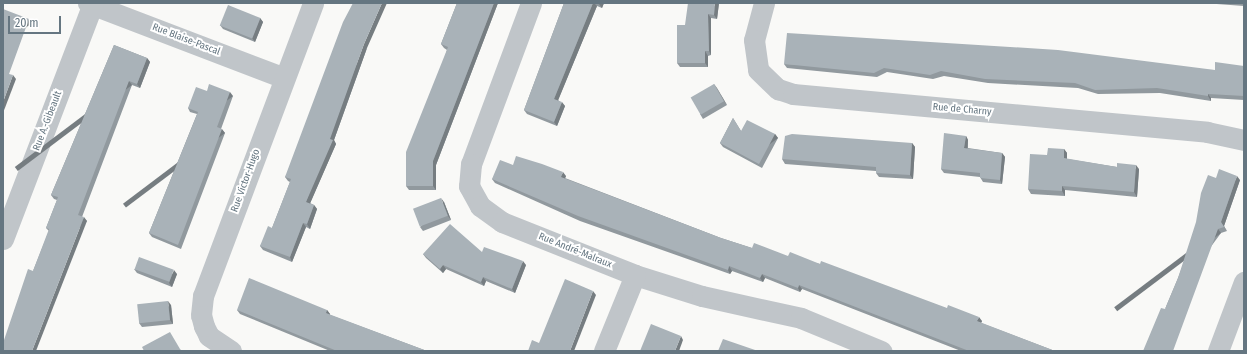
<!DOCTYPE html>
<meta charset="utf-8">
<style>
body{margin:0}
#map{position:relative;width:1247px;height:354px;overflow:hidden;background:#f9f9f7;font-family:"Fira Sans Condensed",sans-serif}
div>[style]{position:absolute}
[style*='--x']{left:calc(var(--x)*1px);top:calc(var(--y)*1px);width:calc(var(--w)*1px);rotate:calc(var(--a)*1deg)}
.street>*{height:21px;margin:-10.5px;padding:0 10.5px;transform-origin:10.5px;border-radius:10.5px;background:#c0c5c9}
.wall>*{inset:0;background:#91999e}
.shaded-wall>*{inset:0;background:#767d81;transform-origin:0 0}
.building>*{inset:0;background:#a9b2b8;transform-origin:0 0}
span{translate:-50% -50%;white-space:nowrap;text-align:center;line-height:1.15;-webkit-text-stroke:4px #fff;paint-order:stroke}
.street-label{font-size:10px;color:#657681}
.frame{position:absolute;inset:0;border:4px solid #657681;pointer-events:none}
.scale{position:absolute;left:8px;top:16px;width:53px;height:18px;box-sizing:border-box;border:2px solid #657681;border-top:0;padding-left:5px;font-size:12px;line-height:14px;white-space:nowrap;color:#657681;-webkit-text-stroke:3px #fff;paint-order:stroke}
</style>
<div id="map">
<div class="street">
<i style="--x:88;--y:3;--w:210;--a:20.9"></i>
<i style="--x:531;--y:3;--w:172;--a:110.4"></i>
<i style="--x:471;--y:164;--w:22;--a:95"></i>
<i style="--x:469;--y:186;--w:23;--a:61"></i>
<i style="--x:480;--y:206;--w:27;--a:36"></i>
<i style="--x:502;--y:222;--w:143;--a:21.7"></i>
<i style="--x:635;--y:275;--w:70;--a:17.4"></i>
<i style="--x:702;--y:296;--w:101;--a:12.5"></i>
<i style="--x:801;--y:318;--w:87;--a:22.4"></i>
<i style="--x:764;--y:3;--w:38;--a:105"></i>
<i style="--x:754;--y:40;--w:30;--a:82"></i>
<i style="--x:758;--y:70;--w:28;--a:44"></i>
<i style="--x:778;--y:89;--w:16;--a:18"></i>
<i style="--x:793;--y:94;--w:416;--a:5.2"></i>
<i style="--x:1207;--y:132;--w:38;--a:12"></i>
<i style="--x:3;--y:239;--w:253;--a:-69.1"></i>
<i style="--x:231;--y:351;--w:27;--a:-146"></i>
<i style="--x:209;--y:336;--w:11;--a:-117"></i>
<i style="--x:204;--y:326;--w:11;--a:-105"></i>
<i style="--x:201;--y:315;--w:19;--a:-84"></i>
<i style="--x:203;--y:296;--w:313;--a:-69.4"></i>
<i style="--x:604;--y:351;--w:82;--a:-67.8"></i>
<i style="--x:1218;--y:351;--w:74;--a:-69.4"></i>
</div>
<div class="wall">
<i style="clip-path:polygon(457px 3px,498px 3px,436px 165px,436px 190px,409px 190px,406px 186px,447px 50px,444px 48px,441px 44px)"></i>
<i style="clip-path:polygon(564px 3px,604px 3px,602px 8px,597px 6px,558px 100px,565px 106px,557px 126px,527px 114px,524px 110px)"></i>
<i style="clip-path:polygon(719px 3px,717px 19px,711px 18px,711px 55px,708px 56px,708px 67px,680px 67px,677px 63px,685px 25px)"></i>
<i style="clip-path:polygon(1203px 3px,1244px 3px,1244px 6px)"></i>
<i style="clip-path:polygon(260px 18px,263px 22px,255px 42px,223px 29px,220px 25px)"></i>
<i style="clip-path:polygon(114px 45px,147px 58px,150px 62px,140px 88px,132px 85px,82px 217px,87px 221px,33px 271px,49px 231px,46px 228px,57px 200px,54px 199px,51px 195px)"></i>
<i style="clip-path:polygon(367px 48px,334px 140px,336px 144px,310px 203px,314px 205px,317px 209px,310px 229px,306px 227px,292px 262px,263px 250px,260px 246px,272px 228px,290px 182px,288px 181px,285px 177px)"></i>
<i style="clip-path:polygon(784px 64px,1215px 70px,1244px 66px,1244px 100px,1211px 98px,1211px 101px,1160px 93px,1098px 94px,1078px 88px,988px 83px,944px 76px,933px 79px,887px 72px,877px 77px,787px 68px)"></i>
<i style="clip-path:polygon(714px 84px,727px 105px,703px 119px,700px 114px)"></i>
<i style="clip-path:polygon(207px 91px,233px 96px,221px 129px,225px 133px,181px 249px,152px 237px,149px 233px,197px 114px,190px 112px,188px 108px)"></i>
<i style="clip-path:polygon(733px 118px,741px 131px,775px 134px,778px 138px,762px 168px,723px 147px,720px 143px)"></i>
<i style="clip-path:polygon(966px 136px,968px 140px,968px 148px,1002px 153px,1005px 157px,1002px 184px,983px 182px,980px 177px,944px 173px,941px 169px)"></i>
<i style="clip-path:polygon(912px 143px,915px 147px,913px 179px,879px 177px,876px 173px,876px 171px,785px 164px,782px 159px)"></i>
<i style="clip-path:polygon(1064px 149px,1067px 153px,1067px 159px,1117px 167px,1139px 169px,1137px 197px,1065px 190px,1065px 196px,1031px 194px,1028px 189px,1047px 155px)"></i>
<i style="clip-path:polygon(513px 165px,566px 176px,565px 178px,721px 238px,752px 248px,820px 264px,982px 321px,981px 323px,1055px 351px,961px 351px,802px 289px,800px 292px,765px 278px,763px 282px,732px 271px,730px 274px,580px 221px,495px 183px,492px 179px)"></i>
<i style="clip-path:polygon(1216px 178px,1240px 180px,1224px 226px,1227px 231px,1221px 233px,1165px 309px,1178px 278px)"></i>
<i style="clip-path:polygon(444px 202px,451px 220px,423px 231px,420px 227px)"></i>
<i style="clip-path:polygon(482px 252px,526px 265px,515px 293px,486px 281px,484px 286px,446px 269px,443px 273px,426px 258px,423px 254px)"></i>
<i style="clip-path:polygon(134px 269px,177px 274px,172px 287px,137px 273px)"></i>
<i style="clip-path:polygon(171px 305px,173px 324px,142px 327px,139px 323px)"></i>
<i style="clip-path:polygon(237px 310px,327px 310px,330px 314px,330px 315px,427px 351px,330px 351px,240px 314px)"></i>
</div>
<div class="shaded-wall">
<i style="clip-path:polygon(382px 3px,387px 3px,367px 48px,334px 140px,336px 144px,309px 206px,306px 202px,364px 44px)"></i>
<i style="clip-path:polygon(494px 3px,498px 3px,436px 165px,436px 190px,433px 186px,433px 161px)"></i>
<i style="clip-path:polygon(593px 3px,594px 3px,597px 6px,557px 103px,554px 99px)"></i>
<i style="clip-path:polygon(600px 3px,604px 3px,602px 8px,599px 4px)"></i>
<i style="clip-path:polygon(715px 3px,719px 3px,717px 19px,714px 15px)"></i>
<i style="clip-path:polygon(708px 14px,711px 18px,711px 55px,709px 51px)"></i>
<i style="clip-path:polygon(260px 18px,263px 22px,255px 42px,252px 38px)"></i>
<i style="left:29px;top:19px;width:5px;height:59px;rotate:53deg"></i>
<i style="clip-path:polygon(705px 51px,708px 56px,708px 67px,705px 63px)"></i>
<i style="clip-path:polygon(147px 58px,150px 62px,140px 88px,137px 84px)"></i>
<i style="clip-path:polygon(13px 75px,16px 79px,3px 113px,3px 102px)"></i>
<i style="left:129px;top:81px;width:5px;height:143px;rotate:53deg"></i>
<i style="clip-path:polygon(714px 84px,717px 88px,727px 105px,724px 101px)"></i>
<i style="left:230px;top:92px;width:5px;height:37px;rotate:53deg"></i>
<i style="clip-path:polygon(1208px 94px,1211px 98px,1211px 101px,1208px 96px)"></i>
<i style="clip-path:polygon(562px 102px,565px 106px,557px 126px,554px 122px)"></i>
<i style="left:222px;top:129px;width:5px;height:124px;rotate:53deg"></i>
<i style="left:775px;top:134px;width:5px;height:34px;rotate:53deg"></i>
<i style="clip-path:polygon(966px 136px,968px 140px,967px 152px,964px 148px)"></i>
<i style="clip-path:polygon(912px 143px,915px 147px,913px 179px,910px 175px)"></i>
<i style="clip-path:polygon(1064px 149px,1067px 153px,1067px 162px,1064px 158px)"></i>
<i style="clip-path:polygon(1002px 153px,1005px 157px,1002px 184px,1000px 180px)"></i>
<i style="clip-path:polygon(1136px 165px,1139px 169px,1137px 197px,1134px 192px)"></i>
<i style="clip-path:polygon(563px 172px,566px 176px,564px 181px,561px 177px)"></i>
<i style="clip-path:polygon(1237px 176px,1240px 180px,1224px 226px,1227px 231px,1221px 222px)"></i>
<i style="clip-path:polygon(1062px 186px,1065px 190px,1065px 196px,1062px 191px)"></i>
<i style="clip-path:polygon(441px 198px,444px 202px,451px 220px,448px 216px)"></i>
<i style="clip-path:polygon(314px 205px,317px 209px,310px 229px,307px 224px)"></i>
<i style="clip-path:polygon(84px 217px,87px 221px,36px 351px,32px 351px)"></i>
<i style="clip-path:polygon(303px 223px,306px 227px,292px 262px,290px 257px)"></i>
<i style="left:1218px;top:229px;width:5px;height:130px;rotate:53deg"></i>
<i style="clip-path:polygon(523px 261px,526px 265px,515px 293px,512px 289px)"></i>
<i style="clip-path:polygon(443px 265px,446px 269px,443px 273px,440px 269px)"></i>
<i style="clip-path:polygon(729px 266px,732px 271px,730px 274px,728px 270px)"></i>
<i style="clip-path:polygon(174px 270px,177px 274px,172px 287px,169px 283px)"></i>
<i style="clip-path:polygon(762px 274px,765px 278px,763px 282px,760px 278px)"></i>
<i style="clip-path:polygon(483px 277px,486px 281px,484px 286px,481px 282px)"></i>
<i style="clip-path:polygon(799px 285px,802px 289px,800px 292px,798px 288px)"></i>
<i style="clip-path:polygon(593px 291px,596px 295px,574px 351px,570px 351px)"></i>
<i style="clip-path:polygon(168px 301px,171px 305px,173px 324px,170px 320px)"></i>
<i style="clip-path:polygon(327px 310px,330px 314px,329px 317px,326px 313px)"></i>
<i style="clip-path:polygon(979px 317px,982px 321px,980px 325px,977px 321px)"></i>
<i style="clip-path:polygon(681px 336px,683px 340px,679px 351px,675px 351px)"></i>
</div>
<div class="building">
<i style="clip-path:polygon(353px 3px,382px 3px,364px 44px,330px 139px,333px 140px,306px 202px,314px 205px,307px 224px,303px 223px,290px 257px,260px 246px,268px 226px,272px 228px,291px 179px,285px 177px,343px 22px)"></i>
<i style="clip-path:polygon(457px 3px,494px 3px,433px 161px,433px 186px,406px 186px,406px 152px,448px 47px,441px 44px)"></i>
<i style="clip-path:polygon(564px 3px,593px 3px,554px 99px,562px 102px,554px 122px,524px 110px)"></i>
<i style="clip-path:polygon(688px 3px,715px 3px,714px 15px,708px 14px,709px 51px,705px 51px,705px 63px,677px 63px,677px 25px,685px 25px)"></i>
<i style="left:228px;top:5px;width:35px;height:22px;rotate:22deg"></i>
<i style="clip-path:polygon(3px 9px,29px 19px,9px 74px,13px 75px,3px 102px)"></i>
<i style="clip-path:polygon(787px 33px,1058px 50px,1215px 70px,1215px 62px,1244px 66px,1244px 96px,1208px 94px,1208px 96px,1157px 88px,1095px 90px,1075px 83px,985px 79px,941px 71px,930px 75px,884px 68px,874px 73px,784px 64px)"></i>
<i style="clip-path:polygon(114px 45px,147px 58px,137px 84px,129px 81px,78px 215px,84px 217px,32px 351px,3px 351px,3px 343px,28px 269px,33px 271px,49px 229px,46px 228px,58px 197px,51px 195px)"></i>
<i style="clip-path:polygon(209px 84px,230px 92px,217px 127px,222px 129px,178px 245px,149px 233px,198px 112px,188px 108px,196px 87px,207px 91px)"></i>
<i style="left:714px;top:84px;width:20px;height:27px;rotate:60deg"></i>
<i style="clip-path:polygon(733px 118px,741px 131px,747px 120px,775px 134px,759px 164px,720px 143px)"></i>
<i style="clip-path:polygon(944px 133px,966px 136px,964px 148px,1002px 153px,1000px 180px,980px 178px,980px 173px,941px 169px)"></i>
<i style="clip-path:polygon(792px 134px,912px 143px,910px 175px,876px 173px,876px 167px,782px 159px,785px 136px)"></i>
<i style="clip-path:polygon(1048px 148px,1064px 149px,1064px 158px,1117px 167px,1117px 163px,1136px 165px,1134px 192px,1062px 186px,1062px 191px,1028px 189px,1030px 154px,1047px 155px)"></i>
<i style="clip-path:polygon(516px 156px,542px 164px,563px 172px,561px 177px,721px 238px,752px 248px,754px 243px,788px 256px,790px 252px,820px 264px,821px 261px,947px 308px,948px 305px,979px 317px,977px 321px,1055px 351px,969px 351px,799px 285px,798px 288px,762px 274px,760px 278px,729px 266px,728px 270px,578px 216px,492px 179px,500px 160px,513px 165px)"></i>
<i style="clip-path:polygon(1219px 169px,1237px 176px,1221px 222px,1224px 227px,1218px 229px,1173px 351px,1143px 351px,1161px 308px,1165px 309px,1178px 278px,1196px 222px,1201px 193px,1208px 175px,1216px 178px)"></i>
<i style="left:441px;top:198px;width:19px;height:30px;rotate:69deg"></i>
<i style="clip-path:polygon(450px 224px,482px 252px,484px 247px,523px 261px,512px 289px,483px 277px,481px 282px,443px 265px,440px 269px,423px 254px)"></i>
<i style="left:139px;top:257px;width:37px;height:13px;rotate:20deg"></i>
<i style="clip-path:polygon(249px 278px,327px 310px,326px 313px,427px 351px,337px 351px,237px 310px)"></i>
<i style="clip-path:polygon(565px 279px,593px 291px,570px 351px,528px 351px,532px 340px,539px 343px)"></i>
<i style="left:168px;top:301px;width:19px;height:31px;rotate:84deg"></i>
<i style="clip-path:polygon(651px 324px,681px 336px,675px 351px,640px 351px)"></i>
<i style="clip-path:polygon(170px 332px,180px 349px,182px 351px,144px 351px,142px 347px)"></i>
<i style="clip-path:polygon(723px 339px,758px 351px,718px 351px)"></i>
</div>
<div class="street-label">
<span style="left:186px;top:40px;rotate:21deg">Rue Blaise-Pascal</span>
<span style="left:962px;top:110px;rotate:5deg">Rue de Charny</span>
<span style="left:48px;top:121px;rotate:-69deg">Rue A.-Gibeault</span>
<span style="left:246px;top:181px;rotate:-70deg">Rue Victor-Hugo</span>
<span style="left:575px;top:251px;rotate:22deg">Rue André-Malraux</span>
</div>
<div class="frame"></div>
<div class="scale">20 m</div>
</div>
